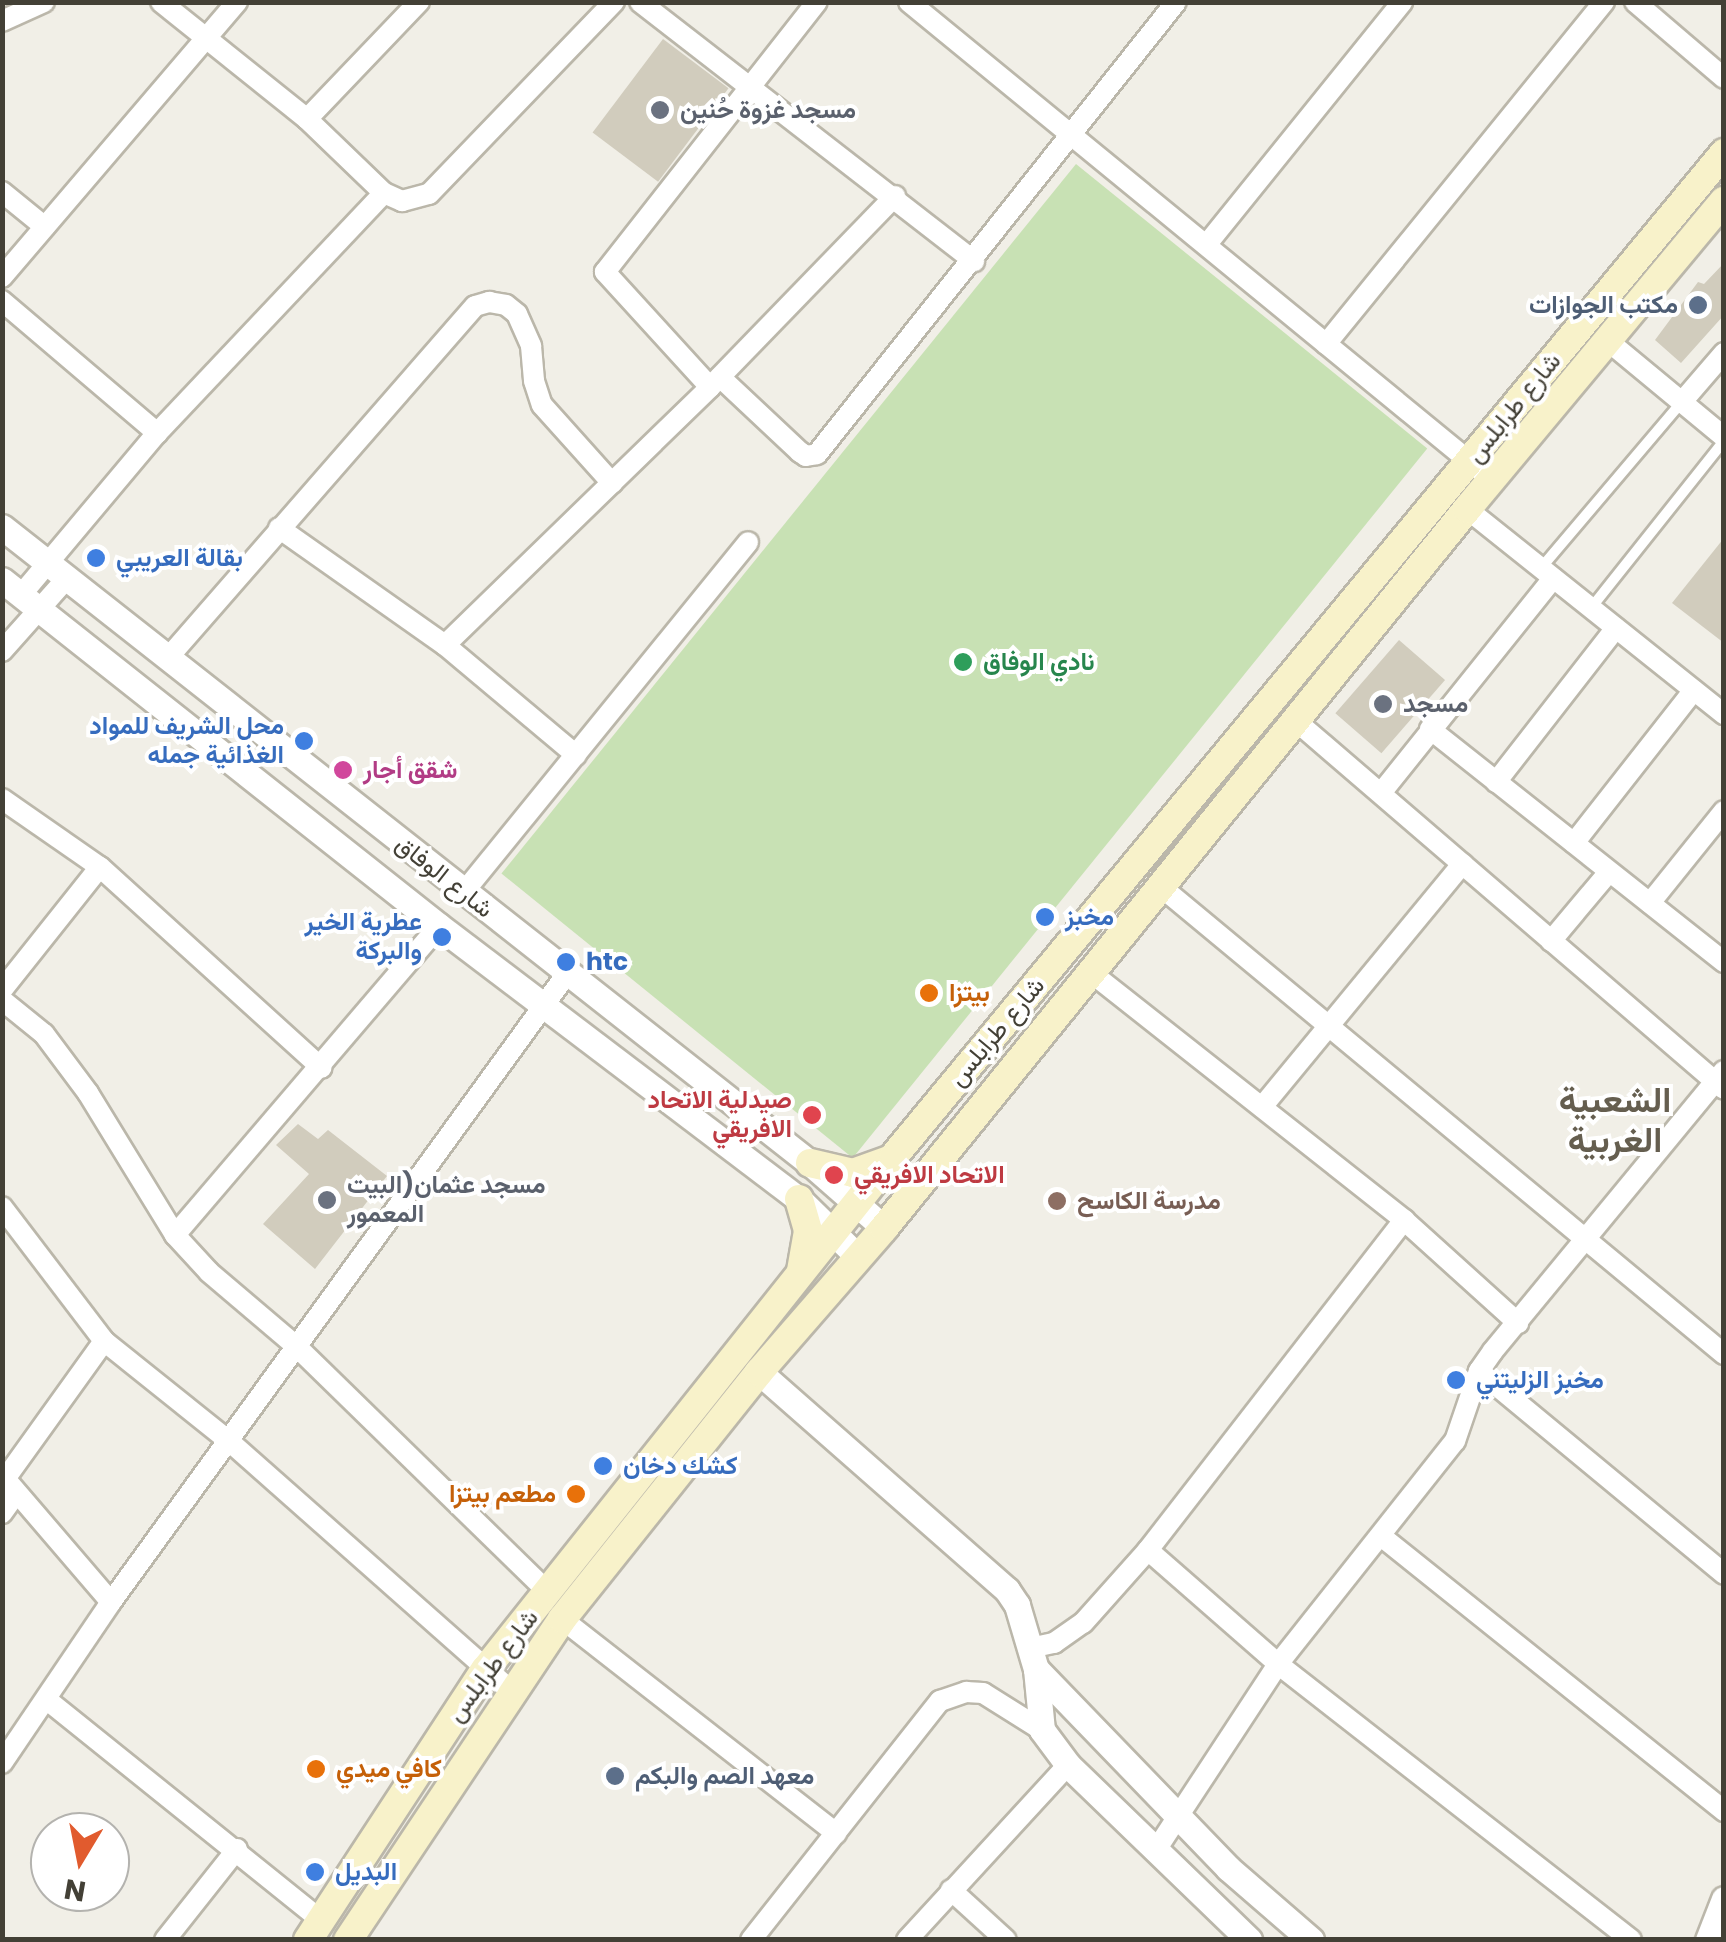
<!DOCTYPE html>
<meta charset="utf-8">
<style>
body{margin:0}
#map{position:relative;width:1726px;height:1942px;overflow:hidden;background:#f1efe7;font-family:Poppins,Vazirmatn,sans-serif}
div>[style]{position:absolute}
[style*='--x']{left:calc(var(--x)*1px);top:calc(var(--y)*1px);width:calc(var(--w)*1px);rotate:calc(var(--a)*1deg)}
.green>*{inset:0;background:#c8e1b4;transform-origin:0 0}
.building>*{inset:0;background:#d1ccbd;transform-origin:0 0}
.roads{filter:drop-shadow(2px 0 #bbb7aa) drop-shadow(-2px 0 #bbb7aa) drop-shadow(0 2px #bbb7aa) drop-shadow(0 -2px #bbb7aa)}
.service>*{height:10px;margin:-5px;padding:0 5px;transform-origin:5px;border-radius:5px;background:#fff}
.minor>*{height:20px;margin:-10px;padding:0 10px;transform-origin:10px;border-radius:10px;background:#fff}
.tertiary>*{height:25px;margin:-12.5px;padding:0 12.5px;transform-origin:12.5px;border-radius:12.5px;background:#fff}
.secondary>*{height:28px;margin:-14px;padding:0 14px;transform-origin:14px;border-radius:14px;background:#f8f2ca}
.dots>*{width:28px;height:28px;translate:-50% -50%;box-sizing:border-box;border:5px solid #fff;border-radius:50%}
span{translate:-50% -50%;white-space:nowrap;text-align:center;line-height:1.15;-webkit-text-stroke:8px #fff;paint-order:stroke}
.worship-label{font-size:25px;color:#5b616d;font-weight:700}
.left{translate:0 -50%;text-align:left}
.service-label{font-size:25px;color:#4e5e75;font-weight:700}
.right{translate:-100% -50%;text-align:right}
.street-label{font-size:25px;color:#434036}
.shop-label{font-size:25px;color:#366cbe;font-weight:700}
.leisure-label{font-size:25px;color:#27864d;font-weight:700}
.hotel-label{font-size:25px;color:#b23c85;font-weight:700}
.food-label{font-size:25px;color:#c56008;font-weight:700}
.health-label{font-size:25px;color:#be3a42;font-weight:700}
.education-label{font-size:25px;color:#785e54;font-weight:700}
.district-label{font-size:35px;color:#655e4f;font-weight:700}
.frame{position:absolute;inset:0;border:5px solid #434036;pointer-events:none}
.north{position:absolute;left:30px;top:1812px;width:100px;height:100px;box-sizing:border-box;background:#fff;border:2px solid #b4b3af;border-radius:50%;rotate:190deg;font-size:28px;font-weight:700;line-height:40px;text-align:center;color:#434036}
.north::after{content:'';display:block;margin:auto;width:35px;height:45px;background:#e15b2e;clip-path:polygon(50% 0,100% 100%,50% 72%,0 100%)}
</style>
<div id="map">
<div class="green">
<i style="left:1076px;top:164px;width:452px;height:913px;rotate:39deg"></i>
</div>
<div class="building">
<i style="left:663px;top:39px;width:82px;height:117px;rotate:37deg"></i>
<i style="clip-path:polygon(1724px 263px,1724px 315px,1681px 363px,1655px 340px,1698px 282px,1704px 284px)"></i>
<i style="clip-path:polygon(1724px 538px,1724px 643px,1672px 603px)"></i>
<i style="left:1399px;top:640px;width:61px;height:97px;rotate:41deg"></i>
<i style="clip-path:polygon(298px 1124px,318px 1139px,328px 1130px,387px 1176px,315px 1269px,263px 1224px,309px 1174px,276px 1145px)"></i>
</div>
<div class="roads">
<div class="service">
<i style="--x:1541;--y:568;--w:216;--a:-49.7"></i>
<i style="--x:1591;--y:608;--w:213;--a:-51.5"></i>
</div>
<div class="minor">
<i style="--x:161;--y:2;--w:187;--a:38.7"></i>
<i style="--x:307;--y:119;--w:107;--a:43.9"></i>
<i style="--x:384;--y:193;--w:20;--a:24"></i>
<i style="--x:402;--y:201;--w:28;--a:-15"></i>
<i style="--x:429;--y:194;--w:267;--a:-46.1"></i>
<i style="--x:640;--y:2;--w:423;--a:37.8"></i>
<i style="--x:909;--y:2;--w:752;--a:39.34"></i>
<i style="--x:1635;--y:2;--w:117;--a:40.5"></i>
<i style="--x:2;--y:21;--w:46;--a:-24.3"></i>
<i style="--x:307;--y:119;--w:162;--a:-46.3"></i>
<i style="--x:2;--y:192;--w:55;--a:39.1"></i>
<i style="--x:1207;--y:244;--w:311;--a:-51.1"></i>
<i style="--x:2;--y:277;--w:362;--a:-49.5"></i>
<i style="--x:2;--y:301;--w:204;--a:40.4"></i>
<i style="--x:1608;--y:341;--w:151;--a:39.6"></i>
<i style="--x:1326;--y:344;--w:441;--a:-50.9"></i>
<i style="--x:720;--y:377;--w:110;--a:43.2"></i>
<i style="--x:800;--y:452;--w:7;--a:34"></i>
<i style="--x:806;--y:456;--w:11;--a:-10"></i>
<i style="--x:817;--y:454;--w:577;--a:-51.54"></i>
<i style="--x:710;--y:387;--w:156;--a:-132.4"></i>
<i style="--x:605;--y:272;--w:343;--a:-51.9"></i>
<i style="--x:1681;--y:403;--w:66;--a:-49.3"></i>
<i style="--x:1467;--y:509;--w:329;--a:38.6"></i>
<i style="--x:279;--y:528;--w:203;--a:35.2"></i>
<i style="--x:445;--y:645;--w:171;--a:40"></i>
<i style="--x:21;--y:595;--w:212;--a:-50"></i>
<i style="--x:157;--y:433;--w:330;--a:-46.6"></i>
<i style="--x:445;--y:645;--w:370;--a:-44.2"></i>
<i style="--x:710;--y:387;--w:266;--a:-45.9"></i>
<i style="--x:2;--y:651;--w:98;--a:-48.3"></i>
<i style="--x:167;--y:659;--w:468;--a:-48.9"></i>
<i style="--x:475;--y:306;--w:15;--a:-16"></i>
<i style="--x:489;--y:302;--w:17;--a:10"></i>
<i style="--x:506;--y:305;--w:14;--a:39"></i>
<i style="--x:517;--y:314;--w:35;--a:66"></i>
<i style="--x:531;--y:346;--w:35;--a:85"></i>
<i style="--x:534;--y:381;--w:25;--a:72"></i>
<i style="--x:542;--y:405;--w:105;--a:48.1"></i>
<i style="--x:1296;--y:721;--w:564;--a:40.69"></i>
<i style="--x:1430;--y:729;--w:375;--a:38.4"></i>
<i style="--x:1496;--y:782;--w:195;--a:-52.1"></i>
<i style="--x:1381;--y:793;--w:275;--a:-51.3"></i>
<i style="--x:2;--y:799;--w:119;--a:34.8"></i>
<i style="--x:100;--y:867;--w:299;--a:42.2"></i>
<i style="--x:1574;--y:843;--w:194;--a:-51.9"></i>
<i style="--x:1160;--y:886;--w:733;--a:39.69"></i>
<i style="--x:463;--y:893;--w:452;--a:-50.9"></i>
<i style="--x:1650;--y:903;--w:118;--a:-51.2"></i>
<i style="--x:1551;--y:941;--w:89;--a:-50"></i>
<i style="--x:1089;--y:971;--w:402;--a:38.3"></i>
<i style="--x:1404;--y:1220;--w:154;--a:42.1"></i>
<i style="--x:2;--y:990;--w:157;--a:-51.5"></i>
<i style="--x:2;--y:1000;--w:54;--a:39"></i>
<i style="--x:44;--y:1034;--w:74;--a:53.3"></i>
<i style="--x:88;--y:1093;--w:167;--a:58.5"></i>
<i style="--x:175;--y:1235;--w:50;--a:47.4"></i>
<i style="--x:209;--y:1272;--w:116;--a:40.4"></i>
<i style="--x:297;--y:1347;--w:352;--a:44.3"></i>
<i style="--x:1262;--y:1107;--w:315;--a:-50.5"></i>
<i style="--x:2;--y:1207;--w:168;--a:52.7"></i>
<i style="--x:104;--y:1341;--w:160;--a:38.7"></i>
<i style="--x:229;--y:1441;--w:379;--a:41.5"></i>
<i style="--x:175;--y:1235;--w:406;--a:-49.5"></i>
<i style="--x:1479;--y:1371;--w:318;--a:39.6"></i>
<i style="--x:2;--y:1475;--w:167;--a:49.4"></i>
<i style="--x:5;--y:1479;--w:170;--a:-54.3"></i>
<i style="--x:2;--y:1513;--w:22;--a:-54"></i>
<i style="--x:1381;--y:1536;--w:440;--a:38.7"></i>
<i style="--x:1148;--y:1550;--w:173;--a:41.2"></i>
<i style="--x:1278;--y:1664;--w:448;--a:38"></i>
<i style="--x:562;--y:1619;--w:348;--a:38"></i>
<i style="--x:1030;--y:1648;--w:25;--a:-12"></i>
<i style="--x:1054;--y:1643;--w:35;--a:-35"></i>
<i style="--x:1083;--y:1623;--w:98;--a:-48.3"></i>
<i style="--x:1148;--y:1550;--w:418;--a:-52.2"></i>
<i style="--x:46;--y:1699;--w:353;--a:38.8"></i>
<i style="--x:2;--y:1763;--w:194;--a:-55.9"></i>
<i style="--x:111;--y:1602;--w:778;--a:-54.04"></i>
<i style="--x:1156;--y:1850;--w:222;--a:-56.7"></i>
<i style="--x:1278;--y:1664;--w:285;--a:-51.6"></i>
<i style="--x:1455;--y:1441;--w:74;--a:-71.1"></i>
<i style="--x:1479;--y:1371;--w:24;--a:-55"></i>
<i style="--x:1493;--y:1351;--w:363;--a:-50.5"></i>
<i style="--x:951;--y:1890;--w:74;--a:42.3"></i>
<i style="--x:165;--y:1940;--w:116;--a:-51.6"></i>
<i style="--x:751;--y:1940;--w:305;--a:-51.7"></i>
<i style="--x:940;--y:1701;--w:28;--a:-19"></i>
<i style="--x:966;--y:1692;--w:17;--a:3"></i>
<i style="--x:983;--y:1693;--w:70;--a:32.1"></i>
<i style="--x:907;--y:1940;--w:238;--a:-47.4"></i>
</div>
<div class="tertiary">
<i style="--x:2;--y:527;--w:1028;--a:38.21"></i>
<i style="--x:810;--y:1163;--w:98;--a:41.3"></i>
<i style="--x:2;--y:580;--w:557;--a:38.37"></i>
<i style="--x:439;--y:926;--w:452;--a:37.2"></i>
<i style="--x:799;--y:1199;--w:83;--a:44.5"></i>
<i style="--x:759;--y:1372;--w:330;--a:41.3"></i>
<i style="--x:1007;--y:1590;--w:18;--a:56"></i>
<i style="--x:1017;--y:1605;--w:67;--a:73.5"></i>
<i style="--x:1036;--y:1669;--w:61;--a:84.4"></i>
<i style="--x:1042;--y:1730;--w:44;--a:53.4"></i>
<i style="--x:1068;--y:1765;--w:252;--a:44"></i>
<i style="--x:1036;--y:1669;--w:277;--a:46"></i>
<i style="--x:1228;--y:1868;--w:110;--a:40.9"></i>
<i style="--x:1708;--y:1940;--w:44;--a:-68.7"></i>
</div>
<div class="secondary">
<i style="--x:810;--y:1163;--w:44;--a:13.1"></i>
<i style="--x:853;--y:1173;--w:37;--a:-20"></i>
<i style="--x:799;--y:1199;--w:33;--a:74"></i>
<i style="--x:808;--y:1231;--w:40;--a:100"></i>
<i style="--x:308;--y:1940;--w:323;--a:-56.8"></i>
<i style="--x:485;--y:1670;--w:657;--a:-51.49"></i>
<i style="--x:894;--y:1156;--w:1302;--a:-50.39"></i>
<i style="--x:348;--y:1940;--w:386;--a:-56.3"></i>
<i style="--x:562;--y:1619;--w:316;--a:-51.4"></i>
<i style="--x:759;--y:1372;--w:191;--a:-49"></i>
<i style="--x:884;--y:1228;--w:926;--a:-50.96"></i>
<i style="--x:1467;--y:509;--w:401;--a:-50.2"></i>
</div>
</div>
<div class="dots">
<i style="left:660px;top:110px;background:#6b7280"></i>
<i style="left:1698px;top:305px;background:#5c6f8a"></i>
<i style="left:96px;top:558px;background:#3f7fe0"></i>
<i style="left:963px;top:662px;background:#2e9e5b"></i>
<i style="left:1383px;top:704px;background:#6b7280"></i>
<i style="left:304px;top:741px;background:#3f7fe0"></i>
<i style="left:343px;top:770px;background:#d1479c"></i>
<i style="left:1045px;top:917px;background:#3f7fe0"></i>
<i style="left:442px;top:937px;background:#3f7fe0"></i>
<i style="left:566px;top:962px;background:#3f7fe0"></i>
<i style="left:929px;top:993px;background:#e8710a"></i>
<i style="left:812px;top:1115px;background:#e0444e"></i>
<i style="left:834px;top:1175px;background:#e0444e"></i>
<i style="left:327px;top:1200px;background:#6b7280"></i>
<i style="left:1057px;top:1201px;background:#8d6e63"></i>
<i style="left:1456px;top:1380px;background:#3f7fe0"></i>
<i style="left:603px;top:1466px;background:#3f7fe0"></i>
<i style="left:576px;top:1494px;background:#e8710a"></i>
<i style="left:316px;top:1769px;background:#e8710a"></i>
<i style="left:615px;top:1776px;background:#5c6f8a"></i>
<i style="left:315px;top:1872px;background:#3f7fe0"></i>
</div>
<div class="worship-label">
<span class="left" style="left:680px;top:110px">مسجد غزوة حُنين</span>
<span class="left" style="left:1403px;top:704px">مسجد</span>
<span class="left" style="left:347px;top:1200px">مسجد عثمان(البيت<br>المعمور</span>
</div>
<div class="service-label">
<span class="right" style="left:1678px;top:305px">مكتب الجوازات</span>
<span class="left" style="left:635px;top:1776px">معهد الصم والبكم</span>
</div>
<div class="street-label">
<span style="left:1514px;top:408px;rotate:-51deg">شارع طرابلس</span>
<span style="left:444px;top:877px;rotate:38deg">شارع الوفاق</span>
<span style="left:997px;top:1032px;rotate:-50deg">شارع طرابلس</span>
<span style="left:493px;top:1666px;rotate:-53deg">شارع طرابلس</span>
</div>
<div class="shop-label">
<span class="left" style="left:116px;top:558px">بقالة العريبي</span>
<span class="right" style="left:284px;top:741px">محل الشريف للمواد<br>الغذائية جمله</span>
<span class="left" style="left:1065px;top:917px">مخبز</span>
<span class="right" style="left:422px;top:937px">عطرية الخير<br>والبركة</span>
<span class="left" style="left:586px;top:962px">htc</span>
<span class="left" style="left:1476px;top:1380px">مخبز الزليتني</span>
<span class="left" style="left:623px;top:1466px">كشك دخان</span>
<span class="left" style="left:335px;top:1872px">البديل</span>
</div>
<div class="leisure-label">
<span class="left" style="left:983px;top:662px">نادي الوفاق</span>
</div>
<div class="hotel-label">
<span class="left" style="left:363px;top:770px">شقق أجار</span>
</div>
<div class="food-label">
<span class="left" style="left:949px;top:993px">بيتزا</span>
<span class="right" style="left:556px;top:1494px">مطعم بيتزا</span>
<span class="left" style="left:336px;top:1769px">كافي ميدي</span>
</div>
<div class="health-label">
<span class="right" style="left:792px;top:1115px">صيدلية الاتحاد<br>الافريقي</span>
<span class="left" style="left:854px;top:1175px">الاتحاد الافريقي</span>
</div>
<div class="education-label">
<span class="left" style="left:1077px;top:1201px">مدرسة الكاسح</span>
</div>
<div class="district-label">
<span style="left:1615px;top:1120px">الشعبية<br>الغربية</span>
</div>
<div class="frame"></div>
<div class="north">N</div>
</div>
